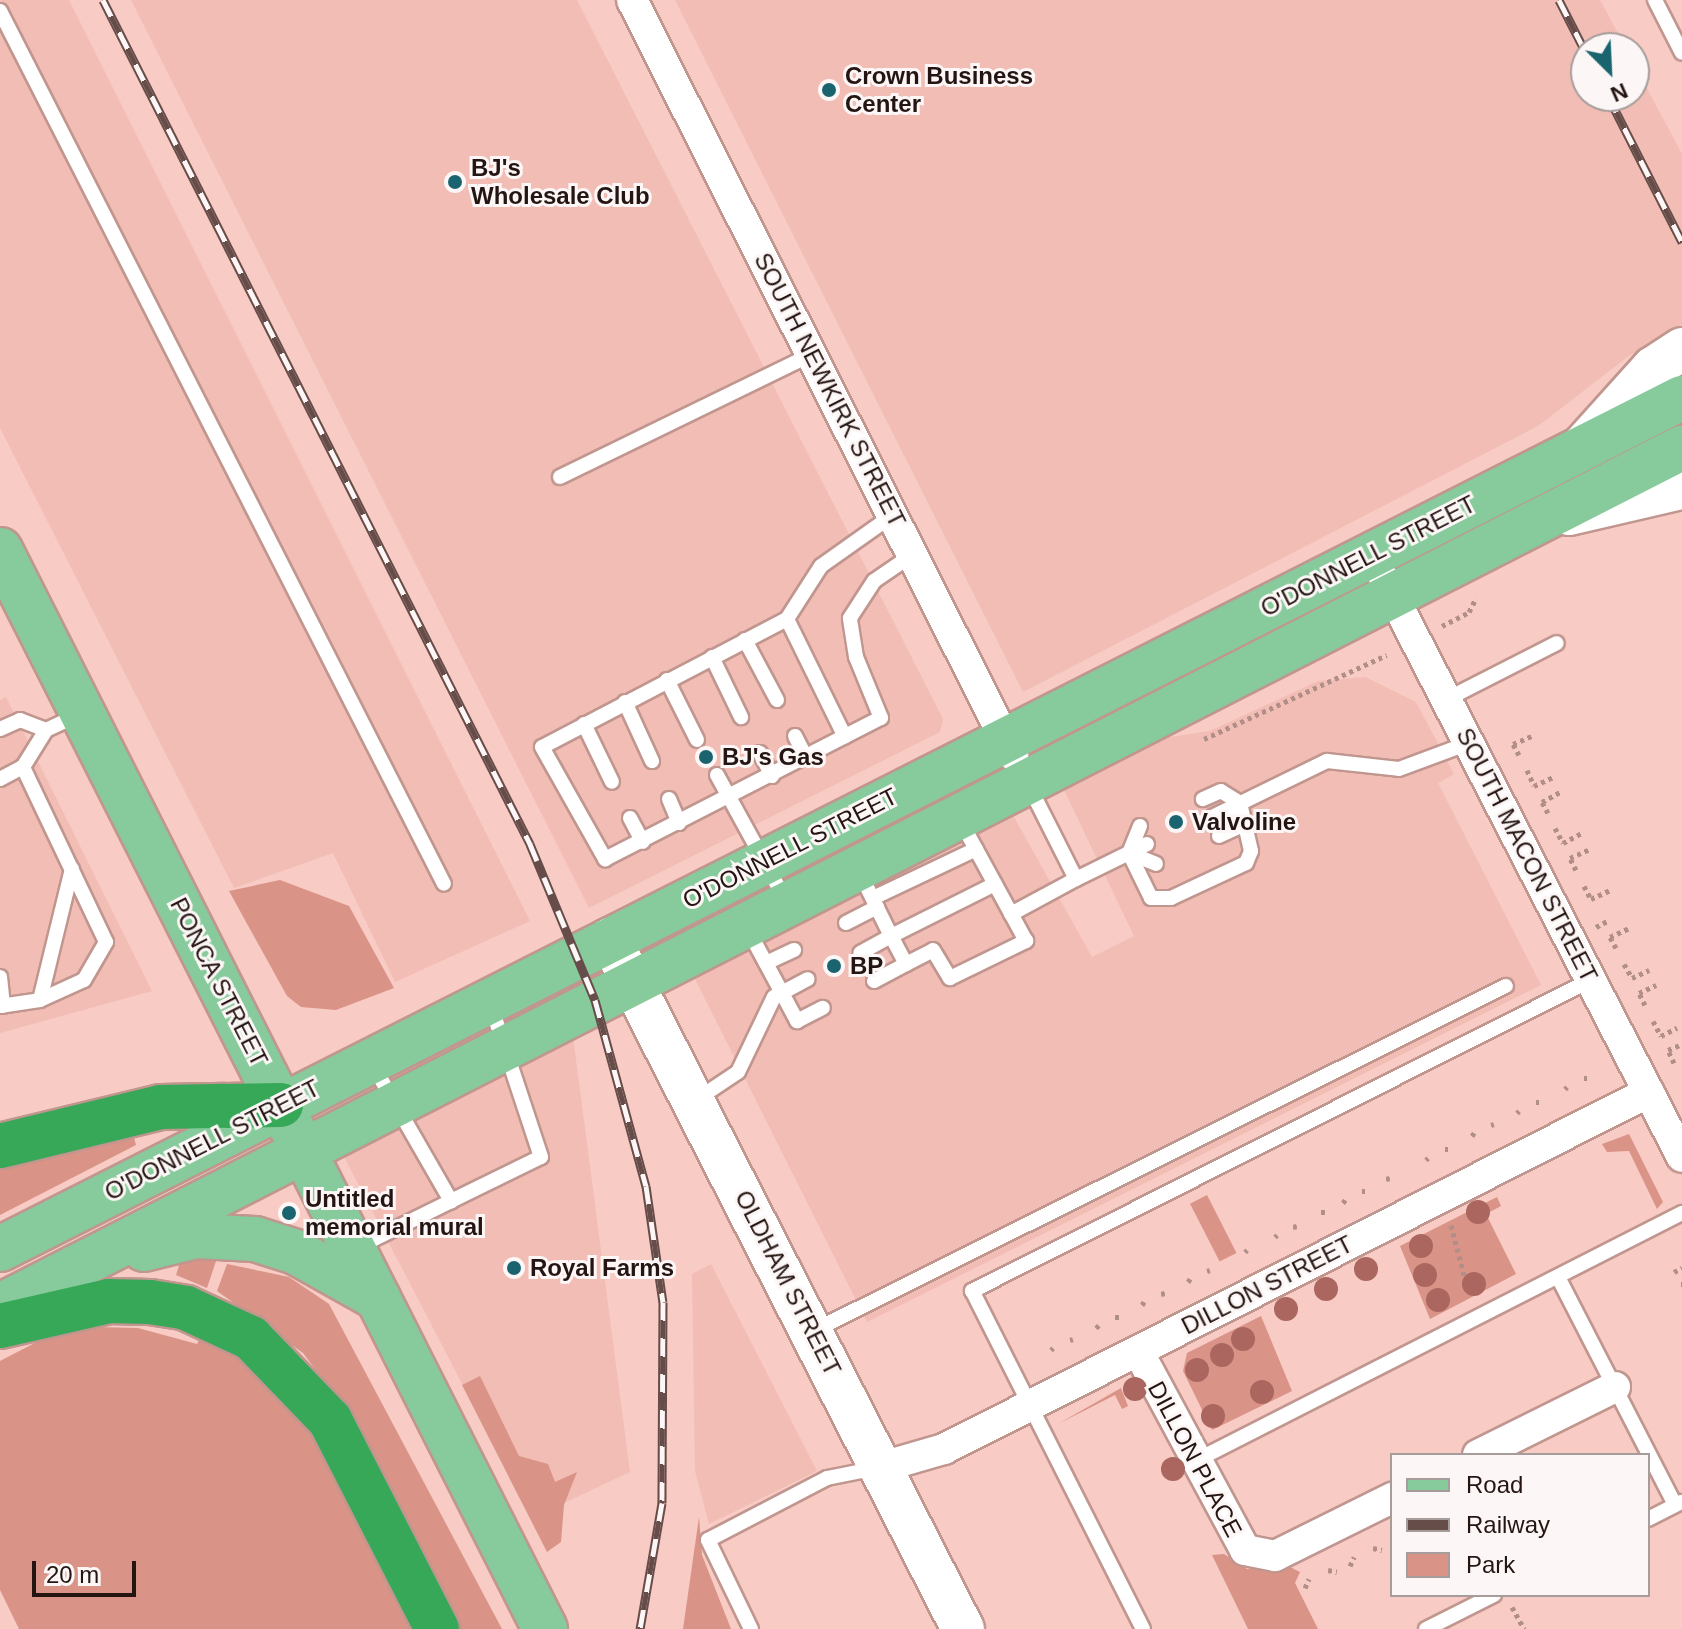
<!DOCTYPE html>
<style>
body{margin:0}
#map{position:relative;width:1682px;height:1629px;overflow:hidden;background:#f8cbc4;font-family:Helvetica,sans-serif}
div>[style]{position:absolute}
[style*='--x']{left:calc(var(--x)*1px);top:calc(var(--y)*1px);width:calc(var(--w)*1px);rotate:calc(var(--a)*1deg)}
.built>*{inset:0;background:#f1bdb4}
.green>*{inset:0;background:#da9387;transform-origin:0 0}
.path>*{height:5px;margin-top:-2.5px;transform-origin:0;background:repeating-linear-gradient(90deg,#b18e88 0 4px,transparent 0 8px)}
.roads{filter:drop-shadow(2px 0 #c0968f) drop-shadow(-2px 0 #c0968f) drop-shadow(0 2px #c0968f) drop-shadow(0 -2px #c0968f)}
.lane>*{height:14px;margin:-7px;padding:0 7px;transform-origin:7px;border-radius:7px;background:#fff}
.street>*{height:30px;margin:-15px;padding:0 15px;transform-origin:15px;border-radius:15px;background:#fff}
.secondary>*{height:42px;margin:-21px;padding:0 21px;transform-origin:21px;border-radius:21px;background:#fff}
.primary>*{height:44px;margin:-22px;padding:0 22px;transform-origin:22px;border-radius:22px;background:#87ca9b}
.highway>*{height:44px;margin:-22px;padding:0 22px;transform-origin:22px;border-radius:22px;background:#37a758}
.rail>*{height:9px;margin-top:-4.5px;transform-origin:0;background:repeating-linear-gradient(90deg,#fcf7f6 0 18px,#664d49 0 36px);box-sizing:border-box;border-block:2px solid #664d49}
.trees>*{width:24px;height:24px;margin:-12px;border-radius:50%;background:#aa665f}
.dots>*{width:22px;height:22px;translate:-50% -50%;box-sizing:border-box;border:4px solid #fcf7f6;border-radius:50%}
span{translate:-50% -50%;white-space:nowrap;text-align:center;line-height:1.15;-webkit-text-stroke:6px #fcf7f6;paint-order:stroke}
.poi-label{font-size:24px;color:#241512;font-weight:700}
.left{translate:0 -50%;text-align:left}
.street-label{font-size:24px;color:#241512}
.legend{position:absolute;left:1390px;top:1453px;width:260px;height:144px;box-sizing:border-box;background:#fcf7f6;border:2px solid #a69d9b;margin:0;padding:10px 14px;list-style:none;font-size:24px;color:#241512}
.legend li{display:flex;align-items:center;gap:16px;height:40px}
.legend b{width:40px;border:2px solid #a69d9b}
.north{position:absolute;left:1570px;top:32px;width:80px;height:80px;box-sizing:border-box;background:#fcf7f6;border:2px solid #a69d9b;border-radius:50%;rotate:156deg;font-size:22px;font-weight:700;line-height:32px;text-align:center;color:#241512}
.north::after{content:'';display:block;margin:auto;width:28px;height:36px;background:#19646f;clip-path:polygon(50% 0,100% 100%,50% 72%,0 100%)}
.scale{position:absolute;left:32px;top:1561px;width:104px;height:36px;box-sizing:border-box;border:4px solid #241512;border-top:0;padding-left:10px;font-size:24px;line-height:28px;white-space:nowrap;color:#241512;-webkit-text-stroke:6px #fcf7f6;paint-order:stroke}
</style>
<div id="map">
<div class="built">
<i style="clip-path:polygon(0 0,69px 0,530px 921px,395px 982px,333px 853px,234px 888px,0 428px)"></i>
<i style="clip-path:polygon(131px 0,577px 0,943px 719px,940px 732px,589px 908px)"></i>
<i style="clip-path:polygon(675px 0,1600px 0,1626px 48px,1586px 48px,1586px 96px,1634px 96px,1634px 64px,1682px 154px,1682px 328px,1630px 355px,1538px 426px,1023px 692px)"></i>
<i style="clip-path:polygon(1365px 677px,1416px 702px,1454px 774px,1438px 783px,1541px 985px,867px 1322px,693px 975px,1014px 817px,1092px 957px,1134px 936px,1064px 790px,1164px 738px,1210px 731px,1318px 681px)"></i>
<i style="clip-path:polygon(6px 697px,152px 991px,0 1033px,0 700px)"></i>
<i style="clip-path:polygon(572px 1029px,630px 1472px,532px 1518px,341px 1151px)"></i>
<i style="clip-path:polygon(711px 1264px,817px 1471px,709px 1524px,695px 1471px,692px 1274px)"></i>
</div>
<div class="green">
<i style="clip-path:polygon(280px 880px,349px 906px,394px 988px,336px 1010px,301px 1007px,287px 996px,229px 891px)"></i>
<i style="clip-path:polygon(133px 1134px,136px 1145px,0 1215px,0 1164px)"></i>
<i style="clip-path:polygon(1629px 1134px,1663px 1202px,1657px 1209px,1629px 1151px,1607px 1152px,1602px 1144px)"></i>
<i style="left:1207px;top:1195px;width:65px;height:19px;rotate:63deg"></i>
<i style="clip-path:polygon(1497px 1197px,1501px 1206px,1486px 1214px,1516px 1274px,1430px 1319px,1400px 1246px)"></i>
<i style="clip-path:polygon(218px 1255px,207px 1288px,176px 1275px,180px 1262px)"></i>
<i style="clip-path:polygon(227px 1264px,289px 1277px,329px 1304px,502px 1629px,457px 1629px,353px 1420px,303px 1353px,217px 1291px)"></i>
<i style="clip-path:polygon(1261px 1316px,1292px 1391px,1212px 1430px,1183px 1371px,1187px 1353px)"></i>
<i style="clip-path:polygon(97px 1327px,138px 1328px,197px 1344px,201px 1336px,240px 1356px,314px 1435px,413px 1629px,19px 1629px,0 1590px,0 1361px,54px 1333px)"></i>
<i style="clip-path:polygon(480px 1376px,519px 1456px,548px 1464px,555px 1482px,577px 1472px,564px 1505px,561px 1542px,547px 1552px,462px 1385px)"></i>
<i style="clip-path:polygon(1121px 1388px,1128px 1406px,1122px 1409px,1115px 1395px,1058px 1424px)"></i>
<i style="clip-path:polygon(699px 1517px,702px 1555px,731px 1629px,683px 1629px)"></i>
<i style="clip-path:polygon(1224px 1554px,1247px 1569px,1288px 1566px,1300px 1572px,1295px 1583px,1318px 1629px,1248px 1629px,1212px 1555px)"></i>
</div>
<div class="path">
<i style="--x:1442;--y:626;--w:30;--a:-27"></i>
<i style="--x:1469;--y:612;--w:16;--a:-63"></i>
<i style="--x:1204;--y:739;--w:201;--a:-24.7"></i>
<i style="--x:1519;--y:755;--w:13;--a:-119"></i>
<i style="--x:1513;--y:744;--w:23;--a:-23"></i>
<i style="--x:1527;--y:770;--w:17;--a:66"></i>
<i style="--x:1534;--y:786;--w:23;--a:-25"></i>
<i style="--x:1548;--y:813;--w:13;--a:-119"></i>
<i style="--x:1542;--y:802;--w:23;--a:-29"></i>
<i style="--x:1555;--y:828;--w:17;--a:62"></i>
<i style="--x:1563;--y:843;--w:21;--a:-28"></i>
<i style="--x:1576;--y:870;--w:13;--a:-117"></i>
<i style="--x:1570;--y:858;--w:22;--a:-24"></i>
<i style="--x:1584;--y:886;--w:15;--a:62"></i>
<i style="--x:1591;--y:899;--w:21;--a:-25"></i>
<i style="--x:1596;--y:927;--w:15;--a:-28"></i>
<i style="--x:1616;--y:948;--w:13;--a:-119"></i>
<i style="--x:1610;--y:937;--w:21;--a:-25"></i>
<i style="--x:1624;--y:964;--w:16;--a:60"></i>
<i style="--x:1632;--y:978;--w:19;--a:-25"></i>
<i style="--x:1645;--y:1005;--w:13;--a:-117"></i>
<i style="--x:1639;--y:993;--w:19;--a:-25"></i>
<i style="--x:1653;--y:1021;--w:17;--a:62"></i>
<i style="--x:1661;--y:1036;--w:18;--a:-27"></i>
<i style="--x:1674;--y:1063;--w:14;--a:-115"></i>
<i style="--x:1668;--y:1050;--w:15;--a:-23"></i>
<i style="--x:1584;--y:1078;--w:3;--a:0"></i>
<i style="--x:1565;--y:1089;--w:3;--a:-45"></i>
<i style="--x:1536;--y:1102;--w:3;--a:0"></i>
<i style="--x:1517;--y:1113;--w:3;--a:-45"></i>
<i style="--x:1491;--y:1125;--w:3;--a:-18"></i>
<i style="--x:1472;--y:1136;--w:4;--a:-56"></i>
<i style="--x:1445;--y:1149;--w:3;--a:0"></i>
<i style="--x:1426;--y:1160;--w:3;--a:-45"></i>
<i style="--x:1386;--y:1179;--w:4;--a:-14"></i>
<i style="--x:1362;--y:1191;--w:3;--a:0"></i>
<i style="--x:1343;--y:1203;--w:4;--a:-56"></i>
<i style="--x:1321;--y:1212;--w:4;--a:0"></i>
<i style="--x:1451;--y:1225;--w:71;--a:75.4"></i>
<i style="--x:1293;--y:1227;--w:4;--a:-14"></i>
<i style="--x:1275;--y:1237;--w:3;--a:-45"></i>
<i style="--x:1245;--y:1252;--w:3;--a:-45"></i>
<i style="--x:1207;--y:1271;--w:3;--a:-18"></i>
<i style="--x:1674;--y:1272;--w:9;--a:-27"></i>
<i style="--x:1188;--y:1282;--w:4;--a:-56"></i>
<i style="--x:1681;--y:1284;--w:1;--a:0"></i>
<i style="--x:1161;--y:1294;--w:4;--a:-14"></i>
<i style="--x:1142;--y:1305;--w:4;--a:-56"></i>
<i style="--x:1115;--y:1317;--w:4;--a:0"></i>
<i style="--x:1096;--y:1328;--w:4;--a:-45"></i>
<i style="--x:1070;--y:1340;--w:3;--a:-18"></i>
<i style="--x:1051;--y:1350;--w:3;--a:-45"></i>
<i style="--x:1373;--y:1548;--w:9;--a:13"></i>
<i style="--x:1350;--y:1566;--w:10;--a:-66"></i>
<i style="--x:1328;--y:1570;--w:9;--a:13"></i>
<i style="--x:1305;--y:1588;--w:10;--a:-66"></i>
<i style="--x:1512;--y:1607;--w:25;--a:61"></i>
</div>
<div class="roads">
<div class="lane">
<i style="--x:1655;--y:0;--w:59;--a:63"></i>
<i style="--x:0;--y:11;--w:979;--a:63.04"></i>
<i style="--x:560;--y:477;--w:280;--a:-26"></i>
<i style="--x:893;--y:515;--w:88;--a:144.7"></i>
<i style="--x:821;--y:566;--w:63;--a:122.7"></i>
<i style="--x:787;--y:619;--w:276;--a:152.4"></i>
<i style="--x:542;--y:747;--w:129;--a:60.6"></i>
<i style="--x:605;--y:859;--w:310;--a:-27.1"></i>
<i style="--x:881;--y:718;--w:66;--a:-112.3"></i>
<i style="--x:856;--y:657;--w:39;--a:-99"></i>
<i style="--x:850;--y:618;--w:44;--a:-57"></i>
<i style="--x:874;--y:581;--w:46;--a:-34.4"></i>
<i style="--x:787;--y:619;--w:131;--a:63.8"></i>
<i style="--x:745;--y:640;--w:68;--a:61.9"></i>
<i style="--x:712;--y:657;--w:67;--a:64.2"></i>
<i style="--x:667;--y:680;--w:67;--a:63.4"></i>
<i style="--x:1447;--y:699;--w:123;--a:-27"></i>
<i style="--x:625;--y:702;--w:65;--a:65.4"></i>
<i style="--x:584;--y:724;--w:64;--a:64.2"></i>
<i style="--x:0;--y:729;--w:22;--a:-24"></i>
<i style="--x:20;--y:720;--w:28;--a:21"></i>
<i style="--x:795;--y:736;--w:25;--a:63"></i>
<i style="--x:760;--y:753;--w:26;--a:62"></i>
<i style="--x:717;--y:775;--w:141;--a:61.3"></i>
<i style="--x:0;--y:779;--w:26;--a:-28"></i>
<i style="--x:1029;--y:786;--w:104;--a:63.2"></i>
<i style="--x:1076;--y:879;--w:79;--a:-26.2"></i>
<i style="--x:669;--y:799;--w:26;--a:67"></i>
<i style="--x:1212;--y:817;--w:128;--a:-26"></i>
<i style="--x:1327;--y:761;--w:72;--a:6.3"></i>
<i style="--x:1399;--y:769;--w:75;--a:-20.4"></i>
<i style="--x:630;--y:818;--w:27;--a:62"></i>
<i style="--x:1140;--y:826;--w:29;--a:112"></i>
<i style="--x:1129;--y:853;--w:50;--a:63.9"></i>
<i style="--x:1151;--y:898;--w:20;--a:0"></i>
<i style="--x:1171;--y:898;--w:83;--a:-25"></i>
<i style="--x:1246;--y:863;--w:13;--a:-67"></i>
<i style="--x:1251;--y:851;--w:49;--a:-102.9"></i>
<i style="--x:1240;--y:803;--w:22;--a:-148"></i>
<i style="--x:1221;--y:791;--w:20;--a:156"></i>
<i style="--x:1219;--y:836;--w:21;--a:-25"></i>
<i style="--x:1238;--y:827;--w:19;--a:-84"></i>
<i style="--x:1129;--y:853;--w:29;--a:22"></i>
<i style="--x:859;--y:871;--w:72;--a:63.8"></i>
<i style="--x:891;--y:936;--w:35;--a:151"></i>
<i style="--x:873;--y:898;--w:114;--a:-25.4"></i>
<i style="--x:1011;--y:914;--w:74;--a:-28.3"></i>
<i style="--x:846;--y:923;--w:35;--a:-27"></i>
<i style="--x:747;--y:928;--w:106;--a:61.7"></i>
<i style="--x:797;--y:1021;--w:29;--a:-27"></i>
<i style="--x:766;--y:963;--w:31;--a:-25"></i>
<i style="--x:906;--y:964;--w:30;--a:-27"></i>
<i style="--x:933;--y:950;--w:33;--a:59"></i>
<i style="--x:950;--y:978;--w:85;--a:-26"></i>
<i style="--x:1026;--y:941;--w:138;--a:-118.6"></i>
<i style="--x:0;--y:977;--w:29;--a:84"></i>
<i style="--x:874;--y:981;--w:36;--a:-28"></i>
<i style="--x:906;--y:964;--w:32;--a:-118"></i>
<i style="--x:891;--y:936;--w:116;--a:-26.6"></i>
<i style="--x:40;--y:1000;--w:135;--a:-76.3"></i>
<i style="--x:0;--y:1006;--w:40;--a:-8.5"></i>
<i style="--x:40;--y:1000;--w:48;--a:-24.4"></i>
<i style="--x:84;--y:980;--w:44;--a:-59.9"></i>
<i style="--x:106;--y:942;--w:194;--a:-115.4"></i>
<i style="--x:23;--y:767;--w:44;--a:-58.1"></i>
<i style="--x:46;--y:730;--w:38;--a:-25"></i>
<i style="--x:374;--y:1067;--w:155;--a:60.1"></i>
<i style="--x:451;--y:1201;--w:100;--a:-26.1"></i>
<i style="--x:541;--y:1157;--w:159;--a:-108.3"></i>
<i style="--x:696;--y:1100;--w:50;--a:-33.7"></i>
<i style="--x:738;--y:1072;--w:83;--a:-64.4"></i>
<i style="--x:774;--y:997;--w:38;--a:-28"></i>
<i style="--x:358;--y:1247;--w:104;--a:-26.3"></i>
<i style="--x:1558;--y:1277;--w:256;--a:62.8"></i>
<i style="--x:813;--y:1331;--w:774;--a:-26.47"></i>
<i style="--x:1195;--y:1461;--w:547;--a:-26.99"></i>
<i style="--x:1648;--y:1519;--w:38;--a:-27"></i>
<i style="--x:751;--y:1629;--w:99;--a:-115.8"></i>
<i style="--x:708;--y:1540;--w:134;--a:-27.5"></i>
<i style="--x:827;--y:1478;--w:51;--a:-11.3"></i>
<i style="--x:1143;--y:1629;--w:379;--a:-116.8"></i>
<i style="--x:972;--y:1291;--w:693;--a:-26.68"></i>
<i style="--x:1426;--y:1629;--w:76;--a:-26.6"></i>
</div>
<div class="street">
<i style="--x:632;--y:0;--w:846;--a:63.22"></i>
<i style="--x:1384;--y:579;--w:650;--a:62.73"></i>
<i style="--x:1138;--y:1351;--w:226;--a:61.7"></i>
<i style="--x:1245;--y:1550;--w:31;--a:11"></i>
<i style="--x:1275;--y:1556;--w:131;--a:-26.4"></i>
<i style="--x:1478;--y:1455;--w:153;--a:-26.4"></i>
<i style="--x:882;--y:1467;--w:65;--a:-16.2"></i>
<i style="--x:944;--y:1449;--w:790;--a:-26.86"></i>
</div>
<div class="secondary">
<i style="--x:1581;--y:448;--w:108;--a:-48"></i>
<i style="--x:1653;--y:368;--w:35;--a:-33"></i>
<i style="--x:1569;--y:514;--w:116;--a:-13"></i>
<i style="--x:610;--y:939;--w:775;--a:62.91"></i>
</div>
<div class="primary">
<i style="--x:0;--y:550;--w:1209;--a:63.2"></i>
<i style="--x:0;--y:1249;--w:1885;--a:-26.84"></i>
<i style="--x:144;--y:1249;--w:54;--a:-14"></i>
<i style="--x:196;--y:1236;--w:59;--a:2.9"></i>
<i style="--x:255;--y:1239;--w:43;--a:17.6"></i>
<i style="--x:296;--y:1252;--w:94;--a:29.3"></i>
<i style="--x:0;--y:1306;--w:1888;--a:-27.03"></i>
</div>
<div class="highway">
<i style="--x:0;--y:1146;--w:166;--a:-13.6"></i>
<i style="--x:161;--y:1107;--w:120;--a:-1"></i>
<i style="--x:0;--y:1326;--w:112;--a:-12.9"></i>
<i style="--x:109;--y:1301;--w:41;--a:1.4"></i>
<i style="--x:150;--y:1302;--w:36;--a:9"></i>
<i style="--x:186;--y:1308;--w:72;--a:24.8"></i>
<i style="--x:251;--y:1338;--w:114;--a:46.1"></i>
<i style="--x:330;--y:1420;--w:235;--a:62.9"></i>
</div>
</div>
<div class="rail">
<i style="--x:103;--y:0;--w:946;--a:63.16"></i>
<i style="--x:530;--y:844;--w:169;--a:67.4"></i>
<i style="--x:595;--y:1000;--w:193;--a:74.7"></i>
<i style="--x:646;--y:1186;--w:117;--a:81.7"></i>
<i style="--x:663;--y:1302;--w:201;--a:90.3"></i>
<i style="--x:662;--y:1503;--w:128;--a:99.9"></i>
<i style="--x:1559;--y:0;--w:59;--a:63"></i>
<i style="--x:1608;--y:96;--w:164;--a:63.1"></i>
</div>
<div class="trees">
<i style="left:1478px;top:1212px"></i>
<i style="left:1421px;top:1246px"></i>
<i style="left:1366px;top:1269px"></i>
<i style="left:1425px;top:1275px"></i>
<i style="left:1474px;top:1284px"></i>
<i style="left:1326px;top:1289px"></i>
<i style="left:1438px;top:1300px"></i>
<i style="left:1286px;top:1309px"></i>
<i style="left:1243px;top:1339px"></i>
<i style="left:1222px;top:1355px"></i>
<i style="left:1197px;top:1370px"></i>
<i style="left:1135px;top:1389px"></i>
<i style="left:1262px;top:1392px"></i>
<i style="left:1213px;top:1416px"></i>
<i style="left:1173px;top:1469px"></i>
</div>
<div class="dots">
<i style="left:829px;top:90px;background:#19646f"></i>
<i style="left:455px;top:182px;background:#19646f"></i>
<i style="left:706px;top:757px;background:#19646f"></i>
<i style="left:1176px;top:822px;background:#19646f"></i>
<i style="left:834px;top:966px;background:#19646f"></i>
<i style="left:289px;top:1213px;background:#19646f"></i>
<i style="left:514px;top:1268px;background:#19646f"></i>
</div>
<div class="poi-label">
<span class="left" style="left:845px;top:90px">Crown Business<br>Center</span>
<span class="left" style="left:471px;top:182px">BJ's<br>Wholesale Club</span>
<span class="left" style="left:722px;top:757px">BJ's Gas</span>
<span class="left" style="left:1192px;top:822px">Valvoline</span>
<span class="left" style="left:850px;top:966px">BP</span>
<span class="left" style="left:305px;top:1213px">Untitled<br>memorial mural</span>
<span class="left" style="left:530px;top:1268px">Royal Farms</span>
</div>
<div class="street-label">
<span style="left:830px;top:390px;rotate:63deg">SOUTH NEWKIRK STREET</span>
<span style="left:1368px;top:556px;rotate:-27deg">O'DONNELL STREET</span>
<span style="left:790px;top:848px;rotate:-27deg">O'DONNELL STREET</span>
<span style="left:1527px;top:855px;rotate:63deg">SOUTH MACON STREET</span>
<span style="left:219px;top:982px;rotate:63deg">PONCA STREET</span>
<span style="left:212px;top:1140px;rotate:-27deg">O'DONNELL STREET</span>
<span style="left:788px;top:1283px;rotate:63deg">OLDHAM STREET</span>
<span style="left:1267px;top:1285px;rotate:-27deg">DILLON STREET</span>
<span style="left:1195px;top:1459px;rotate:62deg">DILLON PLACE</span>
</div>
<ul class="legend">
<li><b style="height:10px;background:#87ca9b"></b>Road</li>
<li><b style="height:10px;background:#664d49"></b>Railway</li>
<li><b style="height:22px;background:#da9387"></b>Park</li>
</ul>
<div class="north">N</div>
<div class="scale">20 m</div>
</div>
